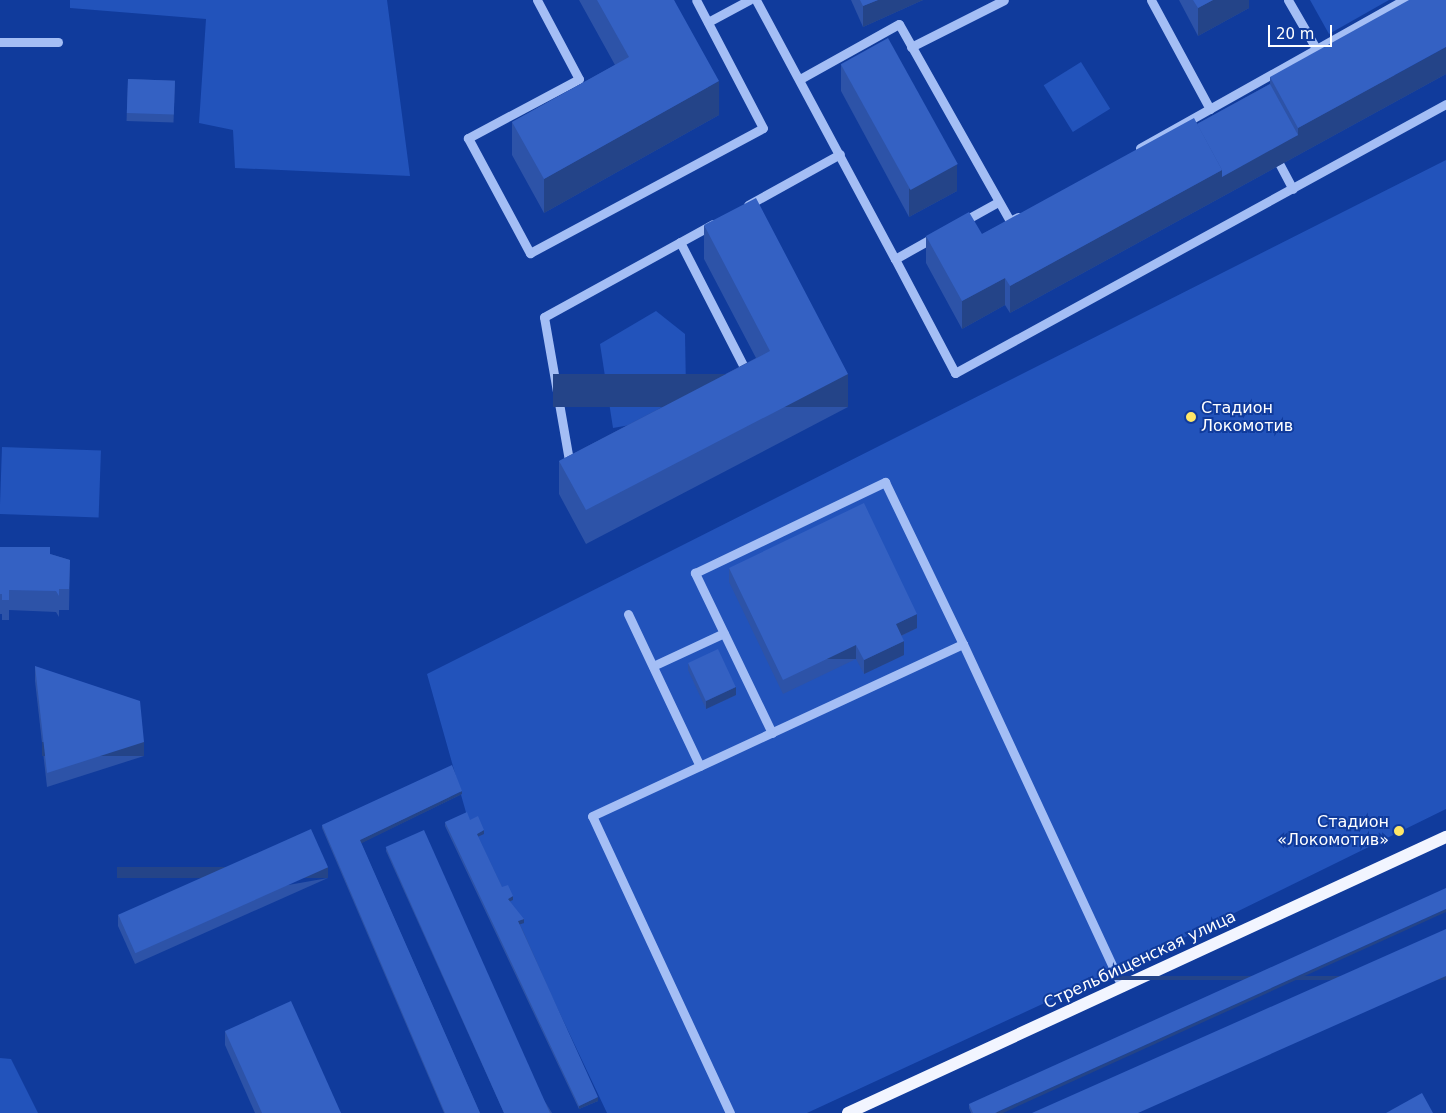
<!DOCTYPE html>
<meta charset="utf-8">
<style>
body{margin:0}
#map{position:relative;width:1446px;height:1113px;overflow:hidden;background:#103b9c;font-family:"DejaVu Sans",sans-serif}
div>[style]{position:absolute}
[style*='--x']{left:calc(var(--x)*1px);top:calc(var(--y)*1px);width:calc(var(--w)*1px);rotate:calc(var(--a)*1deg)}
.green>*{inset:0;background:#2253bb;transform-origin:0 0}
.minor>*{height:9px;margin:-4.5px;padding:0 4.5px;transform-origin:4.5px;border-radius:4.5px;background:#a4bef5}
.major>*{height:12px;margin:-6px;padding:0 6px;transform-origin:6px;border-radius:6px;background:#f2f5ff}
.wall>*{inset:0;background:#2d53a8;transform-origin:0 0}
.shaded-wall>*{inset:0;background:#244488;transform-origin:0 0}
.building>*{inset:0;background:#3461c3;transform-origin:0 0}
.dots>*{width:14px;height:14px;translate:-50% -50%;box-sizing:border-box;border:2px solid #103b9c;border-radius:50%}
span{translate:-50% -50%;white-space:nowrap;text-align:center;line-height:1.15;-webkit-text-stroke:4px #103b9c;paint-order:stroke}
.poi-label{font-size:16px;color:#fff}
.left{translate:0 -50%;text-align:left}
.right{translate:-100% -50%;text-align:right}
.street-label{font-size:16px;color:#fff}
.scale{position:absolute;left:1268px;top:25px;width:64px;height:22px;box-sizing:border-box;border:2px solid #fff;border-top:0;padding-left:6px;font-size:15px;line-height:18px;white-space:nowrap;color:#fff;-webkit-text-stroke:4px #103b9c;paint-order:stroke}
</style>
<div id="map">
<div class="green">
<i style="clip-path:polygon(70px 0,387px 0,410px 176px,235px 168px,233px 130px,199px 123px,206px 19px,70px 8px)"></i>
<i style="clip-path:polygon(1310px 0,1389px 0,1329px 34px)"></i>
<i style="left:1081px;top:62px;width:55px;height:44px;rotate:58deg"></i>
<i style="clip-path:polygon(1446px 160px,1446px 809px,1161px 949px,807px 1113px,607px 1113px,518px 925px,524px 922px,508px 902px,513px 899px,502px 891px,467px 816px,427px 674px)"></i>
<i style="clip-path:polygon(656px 311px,685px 334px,686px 391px,636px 424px,613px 428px,600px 344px)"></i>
<i style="left:2px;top:447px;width:99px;height:67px;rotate:2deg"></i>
<i style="clip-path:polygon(0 1058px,11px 1059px,38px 1113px,0 1113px)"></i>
</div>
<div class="minor">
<i style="--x:537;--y:0;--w:89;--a:62"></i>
<i style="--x:579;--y:79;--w:126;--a:152"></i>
<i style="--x:468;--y:138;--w:131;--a:61.7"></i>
<i style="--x:530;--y:253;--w:264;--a:-28.2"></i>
<i style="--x:763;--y:128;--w:144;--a:-117.6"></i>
<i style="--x:756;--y:0;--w:294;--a:61.8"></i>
<i style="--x:895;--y:259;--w:47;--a:-29.3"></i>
<i style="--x:1151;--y:0;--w:124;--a:61.6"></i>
<i style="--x:1288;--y:0;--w:58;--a:59.9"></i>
<i style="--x:708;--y:22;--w:47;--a:-28.2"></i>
<i style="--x:0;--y:42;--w:58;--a:0"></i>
<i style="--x:911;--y:47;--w:104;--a:-26.8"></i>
<i style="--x:800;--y:79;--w:113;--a:-29.1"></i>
<i style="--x:899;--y:24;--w:226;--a:60.6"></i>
<i style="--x:1010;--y:221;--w:9;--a:-27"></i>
<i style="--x:1140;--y:148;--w:303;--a:-29.3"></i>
<i style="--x:1280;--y:165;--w:27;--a:62"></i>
<i style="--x:748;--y:205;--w:105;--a:-29"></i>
<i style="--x:962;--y:222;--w:41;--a:-29.1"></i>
<i style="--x:680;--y:242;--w:149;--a:62.9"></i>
<i style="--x:895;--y:259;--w:129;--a:62.2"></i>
<i style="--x:955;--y:373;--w:560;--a:-28.72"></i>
<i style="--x:570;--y:466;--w:151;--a:-99.9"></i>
<i style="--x:544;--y:317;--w:193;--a:-28.8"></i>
<i style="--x:628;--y:614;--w:168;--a:64.7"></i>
<i style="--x:653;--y:666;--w:78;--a:-24.9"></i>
<i style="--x:772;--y:733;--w:178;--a:-115.7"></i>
<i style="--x:695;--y:573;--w:211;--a:-25.6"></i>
<i style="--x:885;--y:482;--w:180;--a:64.3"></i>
<i style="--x:730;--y:1113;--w:327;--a:-114.9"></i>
<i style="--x:592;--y:816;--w:409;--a:-24.9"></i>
<i style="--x:963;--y:644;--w:378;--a:65.1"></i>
</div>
<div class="major">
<i style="--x:848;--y:1113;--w:659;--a:-24.78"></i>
</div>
<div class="wall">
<i style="clip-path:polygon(579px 0,674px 0,719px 115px,544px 213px,512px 155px,512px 122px,615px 65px)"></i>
<i style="clip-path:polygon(851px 0,923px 0,863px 27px)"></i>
<i style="clip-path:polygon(1179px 0,1249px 0,1249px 8px,1198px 36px)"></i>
<i style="clip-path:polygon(841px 64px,957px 191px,909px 217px,841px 91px)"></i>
<i style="clip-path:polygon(1446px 74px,1010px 313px,1005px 305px,962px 329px,926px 263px,926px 236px,982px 234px,1197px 124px,1270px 84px,1270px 77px)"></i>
<i style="left:128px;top:79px;width:47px;height:42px;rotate:2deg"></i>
<i style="clip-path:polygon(704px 225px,848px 407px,586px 544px,559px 494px,559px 461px,756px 358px,704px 259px)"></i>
<i style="clip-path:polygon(0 547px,50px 554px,70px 560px,69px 610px,59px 610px,59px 617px,56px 612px,9px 610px,9px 620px,2px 620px,2px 614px,0 614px)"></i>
<i style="clip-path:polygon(729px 568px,917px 628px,902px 636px,904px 655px,864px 674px,856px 659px,783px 694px,729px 582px)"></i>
<i style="clip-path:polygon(688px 663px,736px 695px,706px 709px,688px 670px)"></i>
<i style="clip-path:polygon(35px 666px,144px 756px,47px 787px,35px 681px)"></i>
<i style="clip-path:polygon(462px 794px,361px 843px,480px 1113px,444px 1113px,322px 828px,322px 825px)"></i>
<i style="clip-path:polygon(470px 820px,484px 834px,478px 837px,502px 887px,513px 900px,510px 901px,524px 923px,520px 924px,598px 1101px,579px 1109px,445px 826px,445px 822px)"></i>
<i style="clip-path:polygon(386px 848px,552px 1113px,504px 1113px,386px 851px)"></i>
<i style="clip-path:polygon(328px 878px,135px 964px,118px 926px,118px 915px)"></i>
<i style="clip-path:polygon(225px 1031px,341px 1113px,255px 1113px,225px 1045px)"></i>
<i style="clip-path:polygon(969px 1104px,1003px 1113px,971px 1113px,969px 1108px)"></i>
</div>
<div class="shaded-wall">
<i style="clip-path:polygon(878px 0,923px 0,863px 27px,863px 6px)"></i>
<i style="clip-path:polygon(1213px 0,1249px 0,1249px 8px,1198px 36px,1198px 8px)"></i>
<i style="clip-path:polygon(1446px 47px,1446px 74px,1010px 313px,1010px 286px,1222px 170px,1298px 135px,1298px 128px)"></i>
<i style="clip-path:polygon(719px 81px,719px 115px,544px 213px,544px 179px)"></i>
<i style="clip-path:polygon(957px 164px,957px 191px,909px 217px,909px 189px)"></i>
<i style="clip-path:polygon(1005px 278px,1005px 305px,962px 329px,962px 301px)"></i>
<i style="left:848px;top:374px;width:33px;height:295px;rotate:90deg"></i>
<i style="clip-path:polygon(917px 614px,917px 628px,896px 638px,896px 624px)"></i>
<i style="clip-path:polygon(904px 641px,904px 655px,864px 674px,864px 660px)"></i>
<i style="left:856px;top:645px;width:14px;height:81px;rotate:90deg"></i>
<i style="clip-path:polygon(736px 687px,736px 695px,706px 709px,706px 701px)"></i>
<i style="left:144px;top:742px;width:14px;height:102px;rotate:90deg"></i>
<i style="clip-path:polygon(462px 791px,462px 794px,360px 844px,360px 840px)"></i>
<i style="clip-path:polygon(484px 830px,484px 834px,477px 837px,477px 834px)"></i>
<i style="left:328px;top:867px;width:11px;height:211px;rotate:90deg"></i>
<i style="clip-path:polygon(513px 896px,513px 900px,508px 902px,508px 899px)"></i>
<i style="clip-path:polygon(1446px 909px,1446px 912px,1003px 1113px,995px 1113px)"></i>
<i style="clip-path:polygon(524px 919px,524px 923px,518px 925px,518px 921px)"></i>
<i style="left:1446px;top:976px;width:4px;height:337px;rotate:90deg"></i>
<i style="clip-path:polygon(598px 1097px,598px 1101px,579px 1109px,579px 1106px)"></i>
</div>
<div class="building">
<i style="clip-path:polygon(597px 0,674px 0,719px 81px,544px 179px,512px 122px,629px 57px)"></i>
<i style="clip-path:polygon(860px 0,878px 0,863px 6px)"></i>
<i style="clip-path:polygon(1193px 0,1213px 0,1198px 8px)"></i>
<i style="clip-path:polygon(1409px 0,1446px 0,1446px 47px,1298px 128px,1270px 77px)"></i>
<i style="left:888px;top:38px;width:144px;height:54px;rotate:61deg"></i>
<i style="left:128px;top:79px;width:47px;height:34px;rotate:2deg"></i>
<i style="clip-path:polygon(1270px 84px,1298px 135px,1222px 177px,1222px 170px,1197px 124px)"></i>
<i style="clip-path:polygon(1194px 118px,1222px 170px,1010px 286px,1005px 278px,962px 301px,926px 236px,969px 212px,982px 234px)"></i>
<i style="clip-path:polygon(756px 198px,848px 374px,586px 510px,559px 461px,770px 351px,704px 225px)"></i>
<i style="clip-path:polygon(864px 503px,917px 614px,896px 624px,904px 641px,864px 660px,856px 645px,783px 680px,729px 568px)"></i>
<i style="clip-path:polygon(0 547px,50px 547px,50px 554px,70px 560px,69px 589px,59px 589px,59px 596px,56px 591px,9px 590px,9px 600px,2px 600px,2px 594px,0 594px)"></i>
<i style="left:718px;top:649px;width:42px;height:33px;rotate:65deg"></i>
<i style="clip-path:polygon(35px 666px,140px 701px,144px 742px,47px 773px)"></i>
<i style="clip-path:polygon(452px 765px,462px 791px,360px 840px,480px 1113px,445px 1113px,322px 825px)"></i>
<i style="clip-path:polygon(467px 812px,470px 820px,478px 816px,484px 830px,477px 834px,502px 887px,508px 885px,513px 896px,508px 899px,524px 919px,518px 921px,598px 1097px,579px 1106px,445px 822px)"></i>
<i style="left:311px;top:829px;width:42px;height:211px;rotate:66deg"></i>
<i style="left:424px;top:830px;width:311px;height:42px;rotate:66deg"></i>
<i style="clip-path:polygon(1446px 888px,1446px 909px,995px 1113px,973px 1113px,969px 1104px)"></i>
<i style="clip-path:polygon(1446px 929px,1446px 976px,1138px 1113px,1032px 1113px)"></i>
<i style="clip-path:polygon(291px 1001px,341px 1113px,262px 1113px,225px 1031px)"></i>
<i style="clip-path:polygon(1422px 1093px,1433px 1113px,1386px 1113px)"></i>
</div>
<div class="dots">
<i style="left:1191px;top:417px;background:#ffe768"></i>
<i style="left:1399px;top:831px;background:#ffe768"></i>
</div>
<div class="poi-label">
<span class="left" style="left:1201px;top:417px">Стадион<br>Локомотив</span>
<span class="right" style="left:1389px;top:831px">Стадион<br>«Локомотив»</span>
</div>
<div class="street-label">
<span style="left:1140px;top:960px;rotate:-25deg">Стрельбищенская улица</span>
</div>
<div class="scale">20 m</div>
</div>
